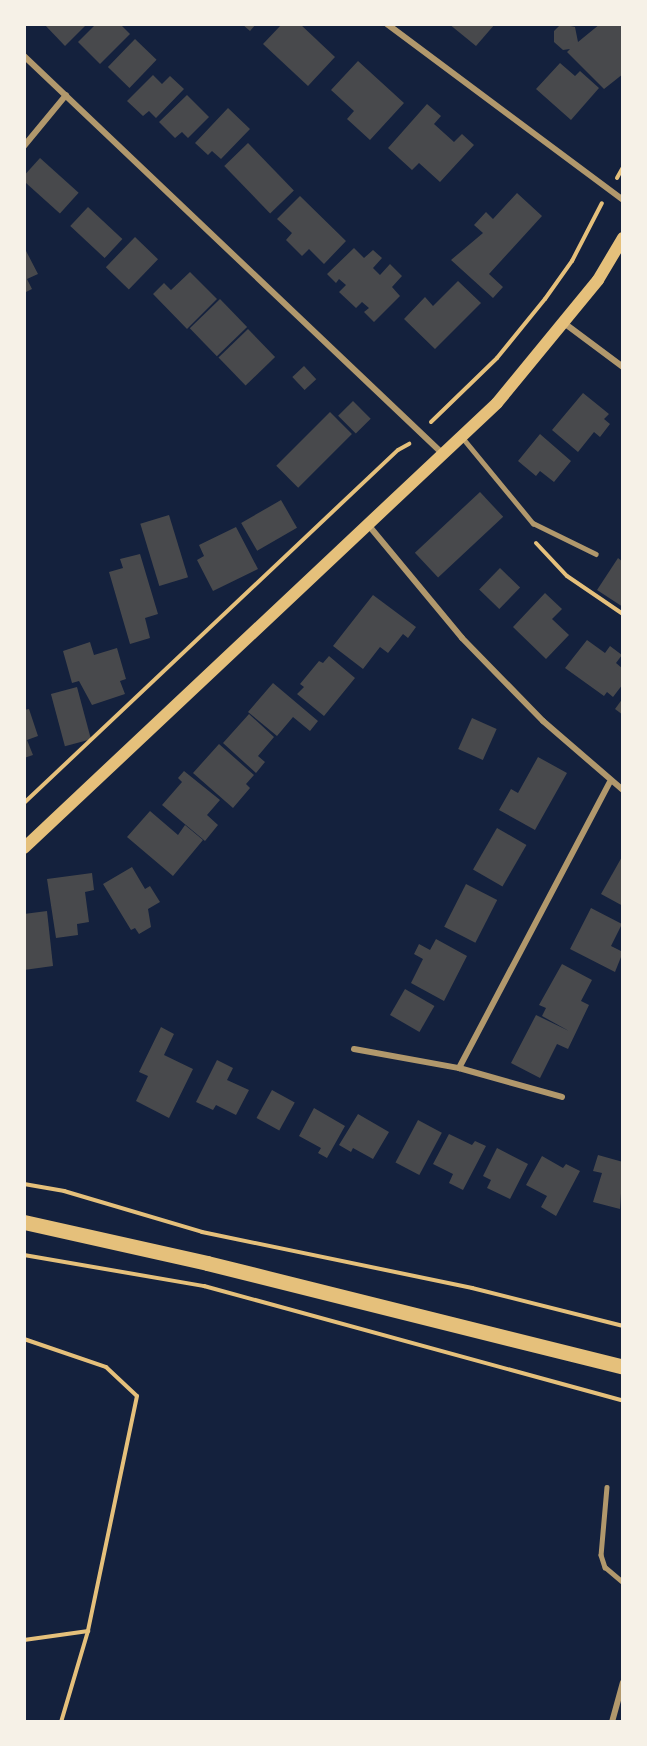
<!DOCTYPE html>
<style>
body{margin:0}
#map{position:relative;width:647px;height:1746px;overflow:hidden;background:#14213d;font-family:"Fira Sans Condensed",sans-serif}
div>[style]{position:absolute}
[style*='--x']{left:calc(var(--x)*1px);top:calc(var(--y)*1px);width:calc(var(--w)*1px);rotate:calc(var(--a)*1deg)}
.building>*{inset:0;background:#48494c;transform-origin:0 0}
.path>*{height:4px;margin:-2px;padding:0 2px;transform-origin:2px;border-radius:2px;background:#e5c07b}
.service>*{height:4.5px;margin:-2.25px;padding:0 2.25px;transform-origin:2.25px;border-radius:2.25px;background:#b1986c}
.minor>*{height:6px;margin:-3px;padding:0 3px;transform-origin:3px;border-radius:3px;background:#b1986c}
.secondary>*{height:12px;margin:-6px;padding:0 6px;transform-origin:6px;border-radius:6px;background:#e5c07b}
.primary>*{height:15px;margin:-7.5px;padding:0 7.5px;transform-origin:7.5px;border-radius:7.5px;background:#e5c07b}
span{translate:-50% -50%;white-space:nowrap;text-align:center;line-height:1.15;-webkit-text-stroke:4.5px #f6f1e7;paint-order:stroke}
.frame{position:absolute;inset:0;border:26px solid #f6f1e7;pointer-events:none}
</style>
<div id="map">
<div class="building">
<i style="clip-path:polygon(44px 24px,87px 24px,65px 46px)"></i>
<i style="clip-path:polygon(96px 24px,120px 24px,130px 34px,100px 64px,78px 42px)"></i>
<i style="clip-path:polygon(242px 24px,256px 24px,250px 31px)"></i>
<i style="clip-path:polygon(282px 24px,300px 24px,335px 57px,308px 86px,263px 44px)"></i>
<i style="clip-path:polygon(449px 24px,495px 24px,476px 46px)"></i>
<i style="clip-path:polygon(561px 24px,575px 27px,578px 42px,600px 24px,623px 24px,623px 74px,604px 89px,567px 52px,570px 49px,563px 50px,554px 42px,554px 31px)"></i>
<i style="left:135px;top:39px;width:30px;height:39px;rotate:44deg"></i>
<i style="clip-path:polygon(358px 61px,404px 103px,370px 140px,347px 119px,354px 111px,331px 90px)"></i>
<i style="clip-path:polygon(560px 63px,575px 76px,580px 71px,599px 88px,571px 120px,536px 89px)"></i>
<i style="clip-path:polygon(153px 75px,162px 84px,170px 76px,184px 89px,156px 118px,149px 111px,143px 116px,127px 101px)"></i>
<i style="clip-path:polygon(187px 95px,209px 117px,188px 138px,182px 132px,175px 138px,159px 122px)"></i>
<i style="clip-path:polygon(427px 104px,441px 116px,434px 124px,454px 142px,462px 134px,474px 145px,440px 182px,419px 163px,412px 170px,388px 148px)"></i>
<i style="clip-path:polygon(228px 108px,250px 129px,221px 159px,212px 151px,208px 155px,195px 143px)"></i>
<i style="left:248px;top:143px;width:66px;height:33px;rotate:46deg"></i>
<i style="left:40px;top:158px;width:52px;height:28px;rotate:42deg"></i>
<i style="clip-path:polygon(517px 193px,542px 216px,489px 274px,503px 287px,493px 298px,451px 260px,483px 233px,474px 225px,486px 212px,493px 219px)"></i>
<i style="clip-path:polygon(300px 196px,346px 241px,324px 264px,309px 249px,302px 256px,286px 240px,292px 233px,277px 219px)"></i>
<i style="left:88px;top:207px;width:47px;height:26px;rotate:43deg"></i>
<i style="left:135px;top:237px;width:32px;height:42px;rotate:44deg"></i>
<i style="clip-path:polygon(24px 247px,38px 274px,27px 279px,32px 289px,24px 293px)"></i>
<i style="clip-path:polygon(354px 248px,364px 258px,373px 250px,382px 258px,373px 268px,380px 275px,390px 264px,402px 276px,392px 287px,400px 296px,374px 322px,364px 312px,369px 308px,362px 302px,356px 308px,339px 292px,346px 285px,339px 279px,336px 283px,327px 274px)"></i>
<i style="clip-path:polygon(190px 272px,217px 299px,187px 329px,153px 294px,164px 283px,171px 290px)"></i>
<i style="clip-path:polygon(458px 281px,481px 303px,435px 349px,404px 319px,425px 297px,433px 306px)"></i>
<i style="left:220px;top:299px;width:39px;height:42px;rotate:46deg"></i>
<i style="left:248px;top:329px;width:39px;height:41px;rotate:46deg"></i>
<i style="left:304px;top:366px;width:18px;height:16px;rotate:47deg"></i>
<i style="clip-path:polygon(583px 393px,609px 414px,604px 419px,610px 424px,600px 437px,594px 432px,578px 452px,552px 430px)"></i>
<i style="left:353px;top:401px;width:25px;height:21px;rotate:45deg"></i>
<i style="left:330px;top:412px;width:31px;height:76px;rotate:45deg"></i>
<i style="clip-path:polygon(540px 434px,571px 461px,554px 482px,540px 471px,536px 476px,518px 461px)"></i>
<i style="left:480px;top:492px;width:34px;height:89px;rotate:47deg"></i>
<i style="left:281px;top:500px;width:32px;height:46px;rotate:60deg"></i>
<i style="left:169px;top:515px;width:65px;height:30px;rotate:73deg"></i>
<i style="clip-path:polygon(236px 527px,258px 569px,213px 591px,197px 560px,204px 556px,199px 545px)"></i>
<i style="clip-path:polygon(140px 554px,158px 614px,145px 618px,150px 638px,130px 644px,109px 572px,123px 568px,120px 559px)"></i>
<i style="clip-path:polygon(618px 558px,623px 562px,623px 607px,597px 590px)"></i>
<i style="left:500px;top:568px;width:28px;height:30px;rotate:44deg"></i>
<i style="clip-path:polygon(545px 593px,562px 609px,552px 619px,569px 635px,546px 659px,513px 627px)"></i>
<i style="clip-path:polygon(373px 595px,416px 627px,408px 638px,403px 634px,388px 653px,380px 647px,363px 669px,333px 646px)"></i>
<i style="clip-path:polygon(587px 640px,605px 653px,610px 646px,622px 655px,616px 663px,623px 669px,623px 684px,613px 697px,607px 692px,604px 696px,565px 668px)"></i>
<i style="clip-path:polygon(90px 642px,94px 655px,117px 648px,126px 679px,120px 681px,125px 694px,92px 705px,79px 681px,72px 683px,63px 651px)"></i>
<i style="clip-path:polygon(329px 656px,355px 678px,324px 716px,297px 694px,304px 687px,300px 684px,319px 661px,323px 663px)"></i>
<i style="clip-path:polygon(273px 683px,318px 721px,310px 731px,293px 717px,277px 736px,248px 712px)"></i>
<i style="left:77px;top:687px;width:54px;height:27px;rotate:75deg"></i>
<i style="clip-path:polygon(623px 698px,623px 715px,615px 709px)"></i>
<i style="clip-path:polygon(29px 709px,38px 736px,27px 740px,33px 755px,24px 758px,24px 710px)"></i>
<i style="clip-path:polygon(249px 714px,274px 737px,258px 756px,265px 762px,256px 773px,223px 743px)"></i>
<i style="left:472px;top:718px;width:27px;height:34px;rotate:24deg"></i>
<i style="clip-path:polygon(219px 744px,254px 775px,246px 784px,250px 788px,233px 808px,193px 773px)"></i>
<i style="clip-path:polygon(538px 757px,567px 773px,535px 830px,499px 810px,511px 789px,518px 793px)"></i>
<i style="clip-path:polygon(184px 771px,220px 800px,207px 815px,218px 825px,205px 841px,162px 805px,182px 782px,178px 778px)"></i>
<i style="clip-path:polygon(150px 811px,178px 835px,185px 825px,203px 840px,173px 876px,127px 837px)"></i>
<i style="left:497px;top:828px;width:34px;height:48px;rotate:30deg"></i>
<i style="clip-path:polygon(623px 855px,623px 906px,601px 894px)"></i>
<i style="clip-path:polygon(132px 867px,145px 889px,150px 886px,160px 902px,148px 909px,151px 927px,139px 934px,135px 928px,131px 930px,103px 884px)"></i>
<i style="clip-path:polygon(92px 873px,94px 890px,85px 892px,89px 922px,77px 924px,78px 935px,56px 938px,47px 879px)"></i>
<i style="left:466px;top:884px;width:35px;height:48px;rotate:27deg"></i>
<i style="clip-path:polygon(591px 908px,622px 924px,611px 946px,623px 952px,615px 972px,570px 949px)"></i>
<i style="clip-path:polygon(47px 911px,53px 966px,24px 970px,24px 914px)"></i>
<i style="clip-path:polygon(436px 939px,467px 956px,444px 1001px,411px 983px,423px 959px,414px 954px,419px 944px,430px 950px)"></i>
<i style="clip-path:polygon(562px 964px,592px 980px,581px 1001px,589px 1005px,568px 1049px,557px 1044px,540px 1078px,511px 1063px,536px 1015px,569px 1031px,542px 1016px,546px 1008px,539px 1005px)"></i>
<i style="left:405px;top:989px;width:34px;height:30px;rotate:30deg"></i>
<i style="clip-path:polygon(161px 1027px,174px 1034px,164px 1055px,193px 1069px,169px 1118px,136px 1101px,148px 1076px,139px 1072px)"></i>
<i style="clip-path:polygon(217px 1060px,233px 1068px,227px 1080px,249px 1090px,236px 1115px,216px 1105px,213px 1110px,196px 1102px)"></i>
<i style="left:272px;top:1090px;width:26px;height:32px;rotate:29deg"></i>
<i style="clip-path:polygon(314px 1108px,345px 1126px,327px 1158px,318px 1153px,321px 1148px,299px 1136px)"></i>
<i style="clip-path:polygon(358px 1114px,389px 1132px,373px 1159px,353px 1148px,351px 1152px,339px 1145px)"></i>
<i style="left:418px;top:1120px;width:27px;height:48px;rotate:28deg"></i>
<i style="clip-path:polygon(449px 1134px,472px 1145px,475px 1141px,486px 1146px,463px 1190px,449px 1183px,453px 1174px,433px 1164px)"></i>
<i style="clip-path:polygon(497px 1148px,528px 1164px,510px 1199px,487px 1188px,491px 1180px,483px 1176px)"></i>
<i style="clip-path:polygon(598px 1155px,623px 1162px,620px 1209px,593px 1202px,602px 1173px,593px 1171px)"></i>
<i style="clip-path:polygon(542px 1156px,563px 1168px,566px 1164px,580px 1171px,556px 1216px,541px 1207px,547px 1196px,526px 1185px)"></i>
</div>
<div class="path">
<i style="--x:617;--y:178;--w:13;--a:-61"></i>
<i style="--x:431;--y:422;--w:92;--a:-44.1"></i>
<i style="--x:497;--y:358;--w:76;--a:-50.9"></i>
<i style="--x:545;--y:299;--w:47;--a:-54.6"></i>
<i style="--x:572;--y:261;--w:65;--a:-62.7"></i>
<i style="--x:536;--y:543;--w:45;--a:46.8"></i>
<i style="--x:567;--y:576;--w:68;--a:34.2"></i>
<i style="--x:24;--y:803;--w:514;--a:-43.35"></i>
<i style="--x:398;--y:450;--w:13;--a:-29"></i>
<i style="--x:24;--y:1184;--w:41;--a:9.9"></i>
<i style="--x:64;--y:1191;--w:144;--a:16.5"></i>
<i style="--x:202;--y:1232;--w:276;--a:11.7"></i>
<i style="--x:472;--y:1288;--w:156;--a:14.1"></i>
<i style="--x:24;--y:1255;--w:183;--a:9.8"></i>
<i style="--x:204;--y:1286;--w:434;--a:15.3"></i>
<i style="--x:24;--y:1339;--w:87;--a:18.9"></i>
<i style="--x:106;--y:1367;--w:42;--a:43.1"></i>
<i style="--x:137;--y:1396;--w:240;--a:101.8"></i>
<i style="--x:88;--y:1631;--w:95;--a:106.5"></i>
<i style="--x:24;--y:1640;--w:65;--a:-8"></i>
</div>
<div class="service">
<i style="--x:462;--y:437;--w:112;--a:50.5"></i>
<i style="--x:533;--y:523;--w:70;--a:26.2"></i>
<i style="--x:607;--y:1487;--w:68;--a:95"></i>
<i style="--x:601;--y:1555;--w:13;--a:72"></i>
<i style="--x:605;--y:1567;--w:23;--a:40"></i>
</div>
<div class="minor">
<i style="--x:387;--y:24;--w:294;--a:36.7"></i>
<i style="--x:24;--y:56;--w:579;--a:43.53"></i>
<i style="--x:24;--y:146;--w:66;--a:-50.5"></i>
<i style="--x:564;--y:323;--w:74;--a:36.7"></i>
<i style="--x:370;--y:527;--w:144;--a:50.3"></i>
<i style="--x:462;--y:638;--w:116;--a:45.7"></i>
<i style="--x:543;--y:721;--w:106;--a:40.8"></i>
<i style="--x:354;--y:1049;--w:107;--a:10.3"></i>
<i style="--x:459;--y:1068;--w:323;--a:-62.2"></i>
<i style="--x:459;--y:1068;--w:107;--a:15.7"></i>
<i style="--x:612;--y:1722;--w:41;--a:-74.6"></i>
</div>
<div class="secondary">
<i style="--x:24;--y:848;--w:649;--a:-43.25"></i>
<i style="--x:497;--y:403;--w:159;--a:-50.6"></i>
<i style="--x:598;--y:280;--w:49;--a:-59.2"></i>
</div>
<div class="primary">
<i style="--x:24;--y:1222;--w:188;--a:12.6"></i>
<i style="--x:207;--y:1263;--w:429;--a:14"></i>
</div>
<div class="frame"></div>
</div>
